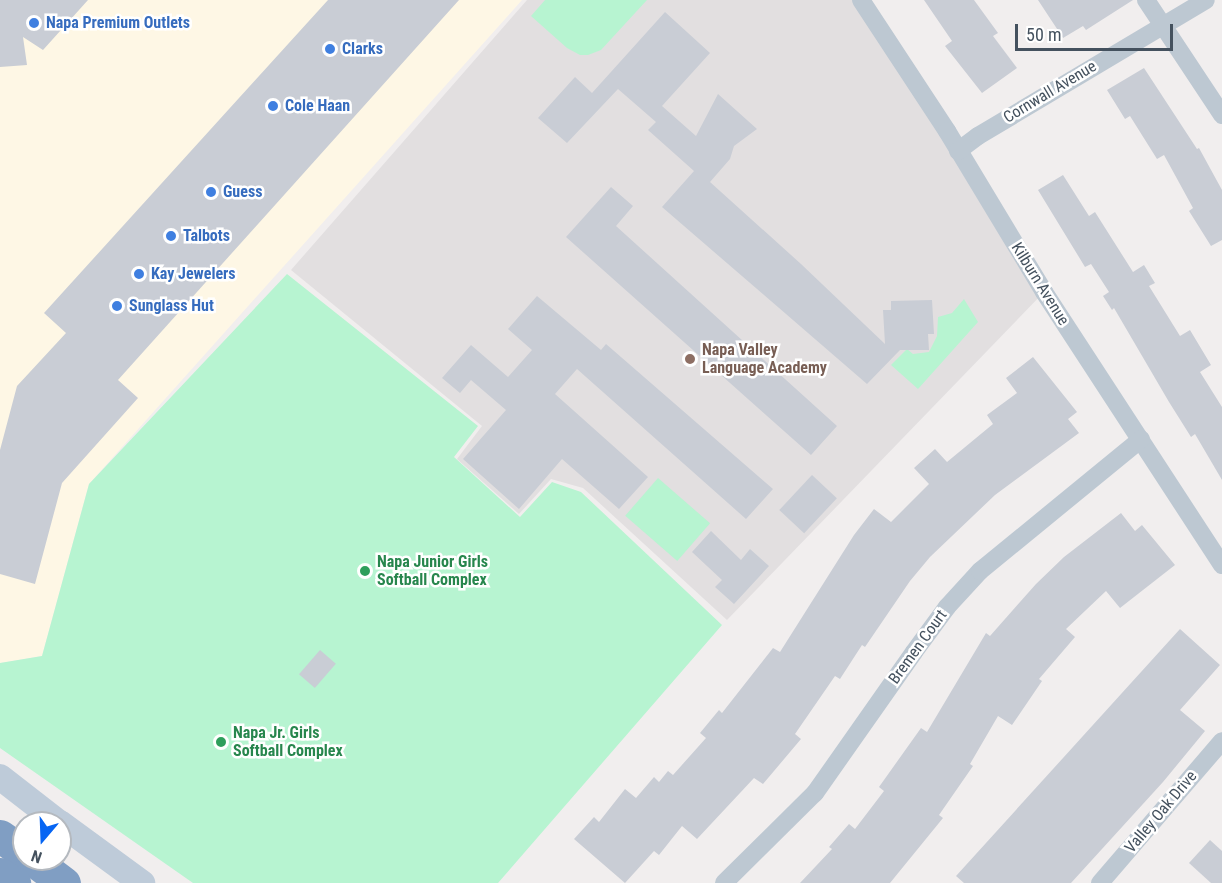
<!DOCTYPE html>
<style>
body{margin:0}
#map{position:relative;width:1222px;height:883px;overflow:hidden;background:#f1eeee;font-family:"Roboto Condensed",sans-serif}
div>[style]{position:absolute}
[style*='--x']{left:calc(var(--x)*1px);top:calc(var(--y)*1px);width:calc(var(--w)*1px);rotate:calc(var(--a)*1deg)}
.commercial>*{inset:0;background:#fef7e5}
.education>*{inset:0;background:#e2dfe0}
.green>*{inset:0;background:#b7f4d1;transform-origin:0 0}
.building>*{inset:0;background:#c9cdd5;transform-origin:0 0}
.street>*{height:18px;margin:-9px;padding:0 9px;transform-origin:9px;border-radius:9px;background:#bdc8d2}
.secondary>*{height:26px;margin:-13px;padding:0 13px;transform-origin:13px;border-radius:13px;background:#becbd9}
.highway>*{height:33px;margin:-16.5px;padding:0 16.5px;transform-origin:16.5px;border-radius:16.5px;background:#809ec3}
.dots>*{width:16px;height:16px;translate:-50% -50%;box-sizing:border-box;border:3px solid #fff;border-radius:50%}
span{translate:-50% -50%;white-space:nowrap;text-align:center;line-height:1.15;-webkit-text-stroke:5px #fff;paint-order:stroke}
.shop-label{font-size:16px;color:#366cbe;font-weight:700}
.left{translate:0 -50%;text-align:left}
.street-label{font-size:16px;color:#44515e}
.education-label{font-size:16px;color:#785e54;font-weight:700}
.leisure-label{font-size:16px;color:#27864d;font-weight:700}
.north{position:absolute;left:12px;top:811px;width:60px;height:60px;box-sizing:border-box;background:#fff;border:2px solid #b4b9bf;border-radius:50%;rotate:199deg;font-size:16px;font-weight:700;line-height:24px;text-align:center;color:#44515e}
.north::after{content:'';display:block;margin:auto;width:21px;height:27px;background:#0665f3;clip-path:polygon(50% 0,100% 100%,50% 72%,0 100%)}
.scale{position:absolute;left:1015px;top:24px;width:158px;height:27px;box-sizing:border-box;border:3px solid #44515e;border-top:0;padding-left:8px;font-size:18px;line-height:21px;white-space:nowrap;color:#44515e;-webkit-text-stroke:4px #fff;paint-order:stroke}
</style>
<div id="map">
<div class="commercial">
<i style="clip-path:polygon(0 0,522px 0,89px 484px,42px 656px,0 663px)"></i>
</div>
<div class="education">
<i style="clip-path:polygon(527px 0,861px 0,1044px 292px,727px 620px,583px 488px,551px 479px,519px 514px,457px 459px,482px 426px,291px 270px)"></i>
</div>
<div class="green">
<i style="clip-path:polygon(545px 0,647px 0,601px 50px,588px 55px,580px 55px,567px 48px,531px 16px)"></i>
<i style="clip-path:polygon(287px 274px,478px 426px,454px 457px,520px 517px,552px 482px,581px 492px,722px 625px,498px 883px,193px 883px,0 748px,0 663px,42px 656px,89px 484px)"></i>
<i style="clip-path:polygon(964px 299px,978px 322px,918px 389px,891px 365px,907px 349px,913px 354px,929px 352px,937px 336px,938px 317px,952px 313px)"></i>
<i style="left:658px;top:478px;width:69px;height:50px;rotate:41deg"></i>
</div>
<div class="building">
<i style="clip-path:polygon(0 0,88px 0,43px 50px,23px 37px,27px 65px,0 67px)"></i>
<i style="clip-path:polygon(328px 0,459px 0,118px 380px,138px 398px,62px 483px,35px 584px,0 574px,0 450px,17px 386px,66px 333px,44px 313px)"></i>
<i style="clip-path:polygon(924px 0,974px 0,998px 33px,993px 36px,1017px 68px,982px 93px,945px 46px,952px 41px)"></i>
<i style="clip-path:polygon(1038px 0,1133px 0,1086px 30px,1083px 26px,1063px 38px)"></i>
<i style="clip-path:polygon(665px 12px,710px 53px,662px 106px,696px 136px,718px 94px,757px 129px,734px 146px,730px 159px,710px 182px,801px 264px,885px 344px,883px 310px,891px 310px,891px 301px,932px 300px,934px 334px,928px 334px,929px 350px,900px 350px,867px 384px,662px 207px,694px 171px,648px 130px,656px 122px,618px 89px,567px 143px,538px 118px,575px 77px,592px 93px)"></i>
<i style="clip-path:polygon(1144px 68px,1197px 149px,1199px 148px,1222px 190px,1222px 240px,1211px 246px,1189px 211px,1193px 208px,1164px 155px,1157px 159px,1130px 116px,1125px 119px,1107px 90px)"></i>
<i style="clip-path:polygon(1063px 175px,1089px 216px,1095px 212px,1133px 272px,1144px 265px,1155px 283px,1149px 286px,1180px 336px,1190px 330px,1211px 365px,1200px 372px,1222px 407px,1222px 480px,1195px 434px,1191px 437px,1169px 402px,1114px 308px,1112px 310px,1103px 296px,1109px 292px,1091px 264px,1085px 267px,1038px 190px)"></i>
<i style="clip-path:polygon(611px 187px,633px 206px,616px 226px,837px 426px,811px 455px,566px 237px)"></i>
<i style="clip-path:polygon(537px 296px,601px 350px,606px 344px,773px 489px,746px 519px,577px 369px,555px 394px,648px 477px,619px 509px,562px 459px,519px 509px,463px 459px,506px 410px,471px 380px,460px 393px,442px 378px,471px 345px,508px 377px,532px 350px,508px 329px)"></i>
<i style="clip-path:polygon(1033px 357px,1077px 412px,1068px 419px,1079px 433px,995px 495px,930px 557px,910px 581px,865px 647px,862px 645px,840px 679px,835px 676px,795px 734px,801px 739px,763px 784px,754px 778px,697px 839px,682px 826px,659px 855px,654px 851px,625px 883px,574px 839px,594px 817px,599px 822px,625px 789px,636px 798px,654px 777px,659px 782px,668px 771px,673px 775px,706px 738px,700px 733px,719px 710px,722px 713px,773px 648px,780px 652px,854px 535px,874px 509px,891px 522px,929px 484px,914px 468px,935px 449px,947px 462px,993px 424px,987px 415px,1017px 393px,1006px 378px)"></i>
<i style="left:812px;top:475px;width:34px;height:48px;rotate:43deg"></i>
<i style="clip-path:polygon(1121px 513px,1135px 531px,1142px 525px,1175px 565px,1120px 608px,1106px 591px,1066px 629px,1075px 637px,1039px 679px,1042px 681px,1012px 725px,998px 716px,970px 764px,973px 766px,939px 815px,943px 818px,890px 883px,800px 883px,832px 849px,829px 847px,849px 824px,855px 829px,884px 791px,879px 787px,921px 728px,927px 732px,986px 633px,990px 636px,1036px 584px,1064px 557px)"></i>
<i style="clip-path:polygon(711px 531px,741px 560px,750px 549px,769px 566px,734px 604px,715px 587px,722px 580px,692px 552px)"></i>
<i style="clip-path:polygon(1180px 629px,1220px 665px,1180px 710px,1205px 731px,1163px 782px,1071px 883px,964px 883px,956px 876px)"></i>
<i style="left:320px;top:650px;width:21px;height:32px;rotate:41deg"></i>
<i style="clip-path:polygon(1210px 840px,1222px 851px,1222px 883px,1211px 883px,1189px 863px)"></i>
</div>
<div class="street">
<i style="--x:861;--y:0;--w:157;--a:56.7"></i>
<i style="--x:947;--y:131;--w:188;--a:58.9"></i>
<i style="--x:1044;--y:292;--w:326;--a:56.9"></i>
<i style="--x:1146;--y:0;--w:138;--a:56.5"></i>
<i style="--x:958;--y:151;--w:25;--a:-37"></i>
<i style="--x:978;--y:136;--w:265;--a:-30.8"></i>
<i style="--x:724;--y:883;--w:128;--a:-44.7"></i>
<i style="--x:815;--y:793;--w:172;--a:-54.9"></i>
<i style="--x:914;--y:652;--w:56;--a:-53.7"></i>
<i style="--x:947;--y:607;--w:49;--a:-47.5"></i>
<i style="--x:980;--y:571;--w:208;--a:-39.3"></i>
<i style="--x:1100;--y:883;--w:187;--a:-49.3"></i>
</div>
<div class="secondary">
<i style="--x:0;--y:777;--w:75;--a:37.9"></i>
<i style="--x:60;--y:823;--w:102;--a:36.2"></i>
</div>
<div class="highway">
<i style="--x:0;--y:836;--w:29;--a:35"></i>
<i style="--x:32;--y:859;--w:40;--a:37"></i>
<i style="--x:0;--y:874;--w:17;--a:33"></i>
</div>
<div class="dots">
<i style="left:34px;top:23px;background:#3f7fe0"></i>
<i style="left:330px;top:49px;background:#3f7fe0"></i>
<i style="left:273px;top:106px;background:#3f7fe0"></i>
<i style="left:211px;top:192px;background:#3f7fe0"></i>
<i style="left:171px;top:236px;background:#3f7fe0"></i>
<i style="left:139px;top:274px;background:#3f7fe0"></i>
<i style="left:117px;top:306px;background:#3f7fe0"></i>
<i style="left:690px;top:359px;background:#8d6e63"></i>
<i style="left:365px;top:571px;background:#2e9e5b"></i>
<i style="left:221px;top:742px;background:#2e9e5b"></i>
</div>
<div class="shop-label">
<span class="left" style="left:46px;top:23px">Napa Premium Outlets</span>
<span class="left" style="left:342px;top:49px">Clarks</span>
<span class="left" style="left:285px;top:106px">Cole Haan</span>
<span class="left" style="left:223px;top:192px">Guess</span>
<span class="left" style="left:183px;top:236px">Talbots</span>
<span class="left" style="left:151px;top:274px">Kay Jewelers</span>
<span class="left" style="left:129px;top:306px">Sunglass Hut</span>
</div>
<div class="street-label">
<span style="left:1050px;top:92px;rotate:-31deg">Cornwall Avenue</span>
<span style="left:1040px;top:284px;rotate:58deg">Kilburn Avenue</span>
<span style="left:918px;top:647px;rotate:-54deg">Bremen Court</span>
<span style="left:1161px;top:812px;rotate:-50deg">Valley Oak Drive</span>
</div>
<div class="education-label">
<span class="left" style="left:702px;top:359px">Napa Valley<br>Language Academy</span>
</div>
<div class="leisure-label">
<span class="left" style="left:377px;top:571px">Napa Junior Girls<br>Softball Complex</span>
<span class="left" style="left:233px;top:742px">Napa Jr. Girls<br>Softball Complex</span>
</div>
<div class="north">N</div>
<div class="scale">50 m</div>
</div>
